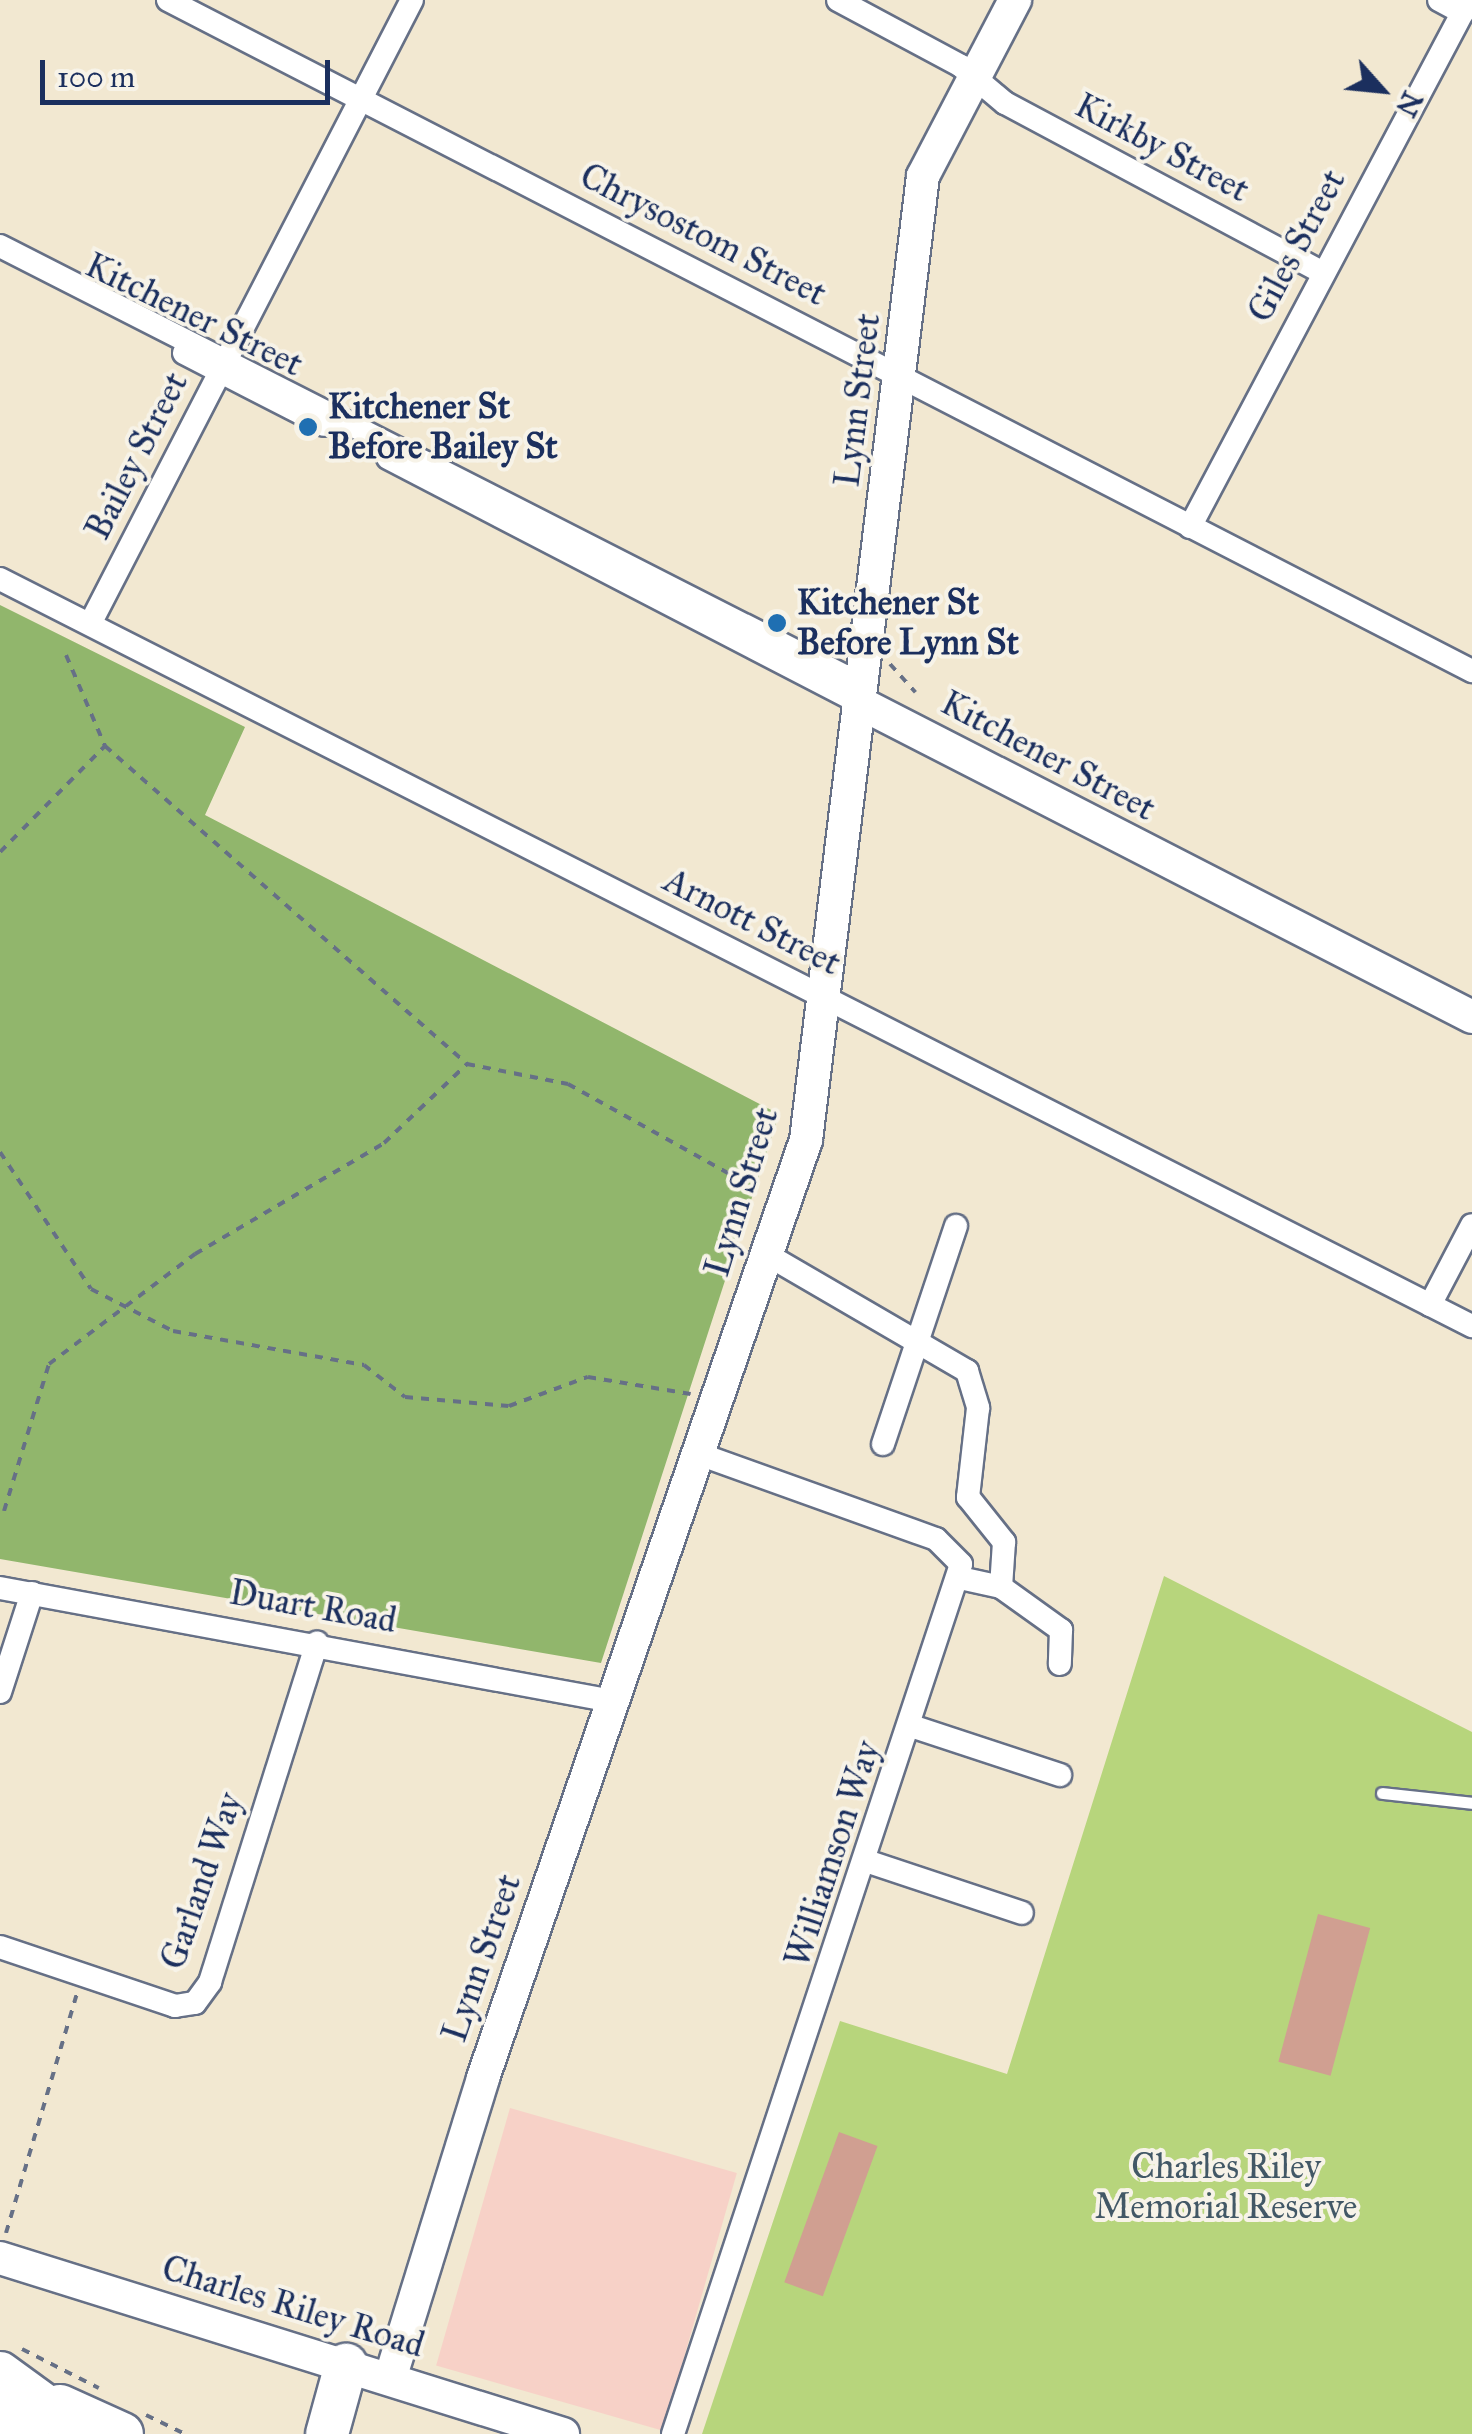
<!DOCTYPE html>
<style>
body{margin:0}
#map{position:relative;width:1472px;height:2434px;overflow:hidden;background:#f2e8d1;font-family:"IM FELL Great Primer",serif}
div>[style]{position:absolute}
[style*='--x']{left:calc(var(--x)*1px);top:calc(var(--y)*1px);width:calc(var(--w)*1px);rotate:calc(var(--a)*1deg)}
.built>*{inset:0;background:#f7d1c7;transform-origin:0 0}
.green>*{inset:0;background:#b7d57c}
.forest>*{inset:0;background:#91b66c}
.building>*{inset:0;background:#d09f91;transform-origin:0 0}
.path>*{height:4px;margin-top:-2px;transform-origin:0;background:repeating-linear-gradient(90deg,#667086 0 8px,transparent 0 16px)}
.roads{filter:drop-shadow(2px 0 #667086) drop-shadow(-2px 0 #667086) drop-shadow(0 2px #667086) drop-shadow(0 -2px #667086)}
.lane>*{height:11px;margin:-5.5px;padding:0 5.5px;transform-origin:5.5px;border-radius:5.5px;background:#fff}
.street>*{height:22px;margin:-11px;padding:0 11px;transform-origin:11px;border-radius:11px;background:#fff}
.secondary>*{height:32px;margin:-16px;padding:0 16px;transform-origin:16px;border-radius:16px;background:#fff}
.highway>*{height:42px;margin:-21px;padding:0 21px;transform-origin:21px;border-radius:21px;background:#fff}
.dots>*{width:28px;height:28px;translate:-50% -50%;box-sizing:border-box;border:5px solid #f7f3e8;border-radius:50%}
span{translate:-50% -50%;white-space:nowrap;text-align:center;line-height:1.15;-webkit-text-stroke:8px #f7f3e8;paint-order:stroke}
.street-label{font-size:35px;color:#1b2f5e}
.poi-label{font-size:35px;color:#1b2f5e;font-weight:700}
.left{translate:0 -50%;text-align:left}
.park-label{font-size:35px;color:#425866}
.north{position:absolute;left:1332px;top:40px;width:100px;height:100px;-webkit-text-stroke:8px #f7f3e8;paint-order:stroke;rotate:117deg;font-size:28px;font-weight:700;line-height:40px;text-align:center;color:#1b2f5e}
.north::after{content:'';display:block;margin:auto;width:35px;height:45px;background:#1b2f5e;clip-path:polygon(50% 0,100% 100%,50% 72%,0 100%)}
.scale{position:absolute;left:40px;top:60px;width:290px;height:45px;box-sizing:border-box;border:5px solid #1b2f5e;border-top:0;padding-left:12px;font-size:30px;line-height:35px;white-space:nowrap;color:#1b2f5e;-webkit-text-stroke:8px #f7f3e8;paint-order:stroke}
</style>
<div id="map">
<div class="built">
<i style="left:510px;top:2108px;width:236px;height:268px;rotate:16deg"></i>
</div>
<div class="green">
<i style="clip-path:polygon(1164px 1576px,1472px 1732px,1472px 2434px,702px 2434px,840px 2021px,1007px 2074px)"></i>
</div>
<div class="forest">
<i style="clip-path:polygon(0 605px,245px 727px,205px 815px,779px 1114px,601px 1663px,0 1559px)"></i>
</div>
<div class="building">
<i style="left:1318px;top:1914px;width:54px;height:153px;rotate:15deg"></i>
<i style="left:839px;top:2132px;width:41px;height:160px;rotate:20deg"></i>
</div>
<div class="path">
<i style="--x:66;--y:655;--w:99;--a:66.8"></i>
<i style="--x:105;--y:746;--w:482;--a:41.3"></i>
<i style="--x:467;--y:1064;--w:103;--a:11.2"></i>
<i style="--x:568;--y:1084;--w:222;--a:29.1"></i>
<i style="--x:890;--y:664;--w:38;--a:48"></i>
<i style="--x:0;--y:852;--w:149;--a:-45.3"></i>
<i style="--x:0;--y:1152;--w:164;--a:56.4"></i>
<i style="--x:91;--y:1289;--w:92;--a:27.1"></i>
<i style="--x:173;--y:1331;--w:194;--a:10.1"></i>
<i style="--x:364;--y:1365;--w:52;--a:38"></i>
<i style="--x:405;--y:1397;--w:104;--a:4.9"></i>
<i style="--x:509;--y:1406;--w:84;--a:-20.2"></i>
<i style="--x:588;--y:1377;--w:104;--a:9.4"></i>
<i style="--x:4;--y:1511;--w:154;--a:-73"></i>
<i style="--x:49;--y:1364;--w:183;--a:-37"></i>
<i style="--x:195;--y:1254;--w:219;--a:-30.4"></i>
<i style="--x:384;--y:1143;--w:115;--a:-43.6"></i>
<i style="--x:6;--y:2233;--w:250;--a:-73.5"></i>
<i style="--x:22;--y:2349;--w:86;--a:26.9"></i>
<i style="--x:146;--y:2415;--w:43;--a:26"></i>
</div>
<div class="roads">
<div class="lane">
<i style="--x:1382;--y:1793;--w:91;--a:6.3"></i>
</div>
<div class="street">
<i style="--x:168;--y:0;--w:1467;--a:27.23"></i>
<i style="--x:838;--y:0;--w:140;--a:28.2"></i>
<i style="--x:961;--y:66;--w:57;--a:40.1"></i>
<i style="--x:1005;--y:103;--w:358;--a:28.1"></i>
<i style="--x:1439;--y:0;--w:27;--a:28"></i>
<i style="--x:0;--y:246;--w:967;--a:26.99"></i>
<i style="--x:184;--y:353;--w:157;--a:27.2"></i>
<i style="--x:388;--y:458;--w:532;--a:27.43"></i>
<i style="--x:1190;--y:527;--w:596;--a:-62.1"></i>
<i style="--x:0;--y:579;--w:1651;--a:26.91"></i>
<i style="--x:90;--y:624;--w:702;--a:-62.71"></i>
<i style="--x:766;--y:1254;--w:233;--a:30.2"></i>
<i style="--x:967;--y:1371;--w:39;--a:73"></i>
<i style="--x:978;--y:1408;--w:90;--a:96.4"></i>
<i style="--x:968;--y:1497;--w:58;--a:51.3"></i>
<i style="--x:1004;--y:1542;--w:45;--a:93.8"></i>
<i style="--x:1430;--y:1305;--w:90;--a:-62.3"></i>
<i style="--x:883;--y:1444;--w:230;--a:-71.5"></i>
<i style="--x:960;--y:1578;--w:42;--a:12.4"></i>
<i style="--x:1001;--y:1587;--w:74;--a:35.6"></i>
<i style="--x:1061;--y:1630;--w:34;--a:92"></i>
<i style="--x:0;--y:1588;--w:622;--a:10.46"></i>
<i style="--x:0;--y:1692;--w:104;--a:-72.1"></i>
<i style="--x:911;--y:1726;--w:157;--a:18.2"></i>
<i style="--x:869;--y:1862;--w:161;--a:18.4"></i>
<i style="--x:0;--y:1947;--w:185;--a:18.6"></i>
<i style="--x:175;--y:2006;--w:20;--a:-9"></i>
<i style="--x:195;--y:2003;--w:26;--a:-54"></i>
<i style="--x:210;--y:1982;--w:356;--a:-72.5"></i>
<i style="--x:673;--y:2434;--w:916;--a:-71.68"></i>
<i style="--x:961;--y:1564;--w:35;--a:-135"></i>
<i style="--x:936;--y:1539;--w:250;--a:-160.3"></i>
</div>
<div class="secondary">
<i style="--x:860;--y:703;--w:688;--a:27.16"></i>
<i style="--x:0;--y:2258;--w:590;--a:17.36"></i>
<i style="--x:390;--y:2379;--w:315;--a:-72.8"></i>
<i style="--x:483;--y:2078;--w:992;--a:-71"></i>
<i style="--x:806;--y:1140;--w:971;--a:-83.08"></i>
<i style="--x:923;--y:176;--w:199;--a:-62.4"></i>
</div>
<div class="highway">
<i style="--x:0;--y:2373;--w:104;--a:36"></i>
<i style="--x:60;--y:2406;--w:68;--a:24.3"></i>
<i style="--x:0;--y:2416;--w:33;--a:33"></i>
<i style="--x:327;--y:2434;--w:72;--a:-74.6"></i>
</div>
</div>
<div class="dots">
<i style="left:308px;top:427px;background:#1f6fb2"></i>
<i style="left:777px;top:623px;background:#1f6fb2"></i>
</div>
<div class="street-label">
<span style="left:1162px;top:148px;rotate:28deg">Kirkby Street</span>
<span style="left:703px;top:235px;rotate:27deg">Chrysostom Street</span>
<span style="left:1297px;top:246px;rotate:-62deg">Giles Street</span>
<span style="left:194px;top:315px;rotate:26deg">Kitchener Street</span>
<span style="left:858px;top:400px;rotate:-83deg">Lynn Street</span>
<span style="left:137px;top:456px;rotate:-63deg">Bailey Street</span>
<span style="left:1048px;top:756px;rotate:28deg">Kitchener Street</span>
<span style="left:752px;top:922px;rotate:27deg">Arnott Street</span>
<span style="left:742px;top:1192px;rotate:-73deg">Lynn Street</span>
<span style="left:313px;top:1607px;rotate:10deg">Duart Road</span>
<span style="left:833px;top:1854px;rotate:-72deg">Williamson Way</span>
<span style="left:202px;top:1881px;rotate:-71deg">Garland Way</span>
<span style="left:482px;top:1958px;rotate:-71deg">Lynn Street</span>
<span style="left:293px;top:2307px;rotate:17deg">Charles Riley Road</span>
</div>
<div class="poi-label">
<span class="left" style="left:328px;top:427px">Kitchener St<br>Before Bailey St</span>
<span class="left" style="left:797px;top:623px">Kitchener St<br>Before Lynn St</span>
</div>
<div class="park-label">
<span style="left:1226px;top:2187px">Charles Riley<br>Memorial Reserve</span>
</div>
<div class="north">N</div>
<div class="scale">100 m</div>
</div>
